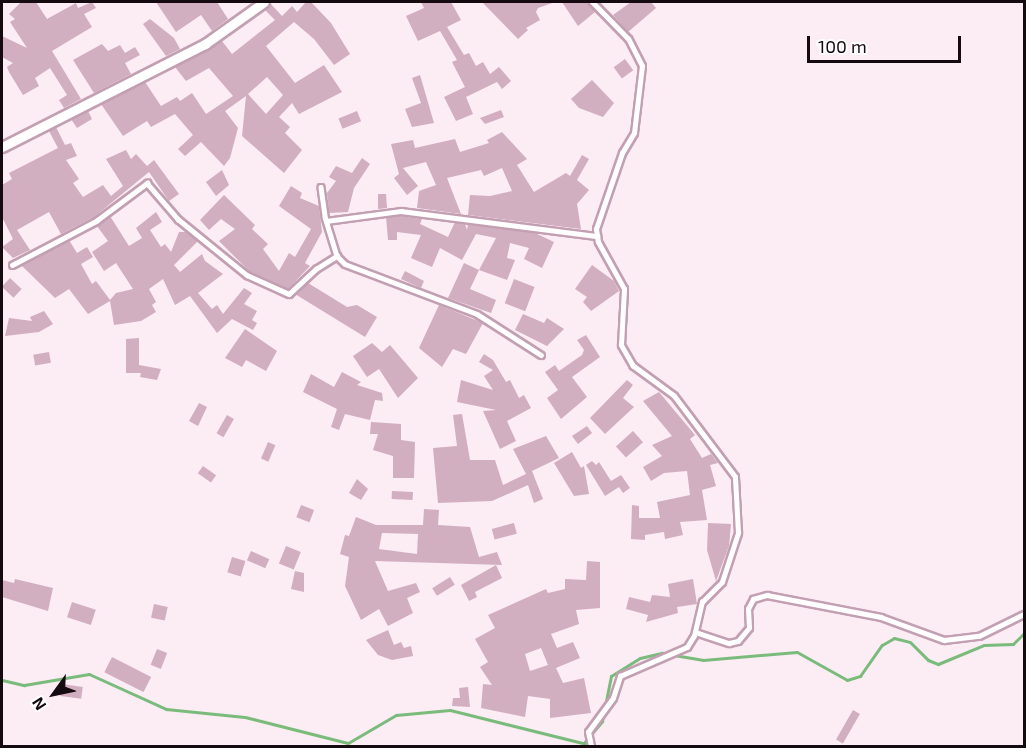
<!DOCTYPE html>
<style>
body{margin:0}
#map{position:relative;width:1026px;height:748px;overflow:hidden;background:#fcecf4;font-family:"Exo 2",sans-serif}
div>[style]{position:absolute}
[style*='--x']{left:calc(var(--x)*1px);top:calc(var(--y)*1px);width:calc(var(--w)*1px);rotate:calc(var(--a)*1deg)}
.stream>*{height:3px;margin:-1.5px;padding:0 1.5px;transform-origin:1.5px;border-radius:1.5px;background:#7abb7c}
.building>*{inset:0;background:#d2aec1;transform-origin:0 0}
.roads{filter:drop-shadow(2px 0 #c39fb2) drop-shadow(-2px 0 #c39fb2) drop-shadow(0 2px #c39fb2) drop-shadow(0 -2px #c39fb2)}
.service>*{height:4.5px;margin:-2.25px;padding:0 2.25px;transform-origin:2.25px;border-radius:2.25px;background:#fff}
.minor>*{height:9px;margin:-4.5px;padding:0 4.5px;transform-origin:4.5px;border-radius:4.5px;background:#fff}
span{translate:-50% -50%;white-space:nowrap;text-align:center;line-height:1.15;-webkit-text-stroke:4.5px #fefefe;paint-order:stroke}
.frame{position:absolute;inset:0;border:3px solid #150a10;pointer-events:none}
.north{position:absolute;left:24px;top:664px;width:60px;height:60px;-webkit-text-stroke:4px #fefefe;paint-order:stroke;rotate:237deg;font-size:16px;font-weight:700;line-height:24px;text-align:center;color:#150a10}
.north::after{content:'';display:block;margin:auto;width:21px;height:27px;background:#150a10;clip-path:polygon(50% 0,100% 100%,50% 72%,0 100%)}
.scale{position:absolute;left:807px;top:36px;width:154px;height:27px;box-sizing:border-box;border:3px solid #150a10;border-top:0;padding-left:8px;font-size:18px;line-height:21px;white-space:nowrap;color:#150a10;-webkit-text-stroke:4px #fefefe;paint-order:stroke}
</style>
<div id="map">
<div class="stream">
<i style="--x:2;--y:680;--w:23;--a:13"></i>
<i style="--x:24;--y:685;--w:66;--a:-9.6"></i>
<i style="--x:89;--y:674;--w:85;--a:24.4"></i>
<i style="--x:166;--y:709;--w:79;--a:5.8"></i>
<i style="--x:245;--y:717;--w:106;--a:14.2"></i>
<i style="--x:348;--y:743;--w:56;--a:-30.3"></i>
<i style="--x:396;--y:715;--w:54;--a:-5.3"></i>
<i style="--x:450;--y:710;--w:148;--a:14"></i>
<i style="--x:583;--y:744;--w:30;--a:-50"></i>
<i style="--x:602;--y:721;--w:46;--a:-78.7"></i>
<i style="--x:611;--y:676;--w:34;--a:-32"></i>
<i style="--x:640;--y:658;--w:23;--a:-13"></i>
<i style="--x:662;--y:653;--w:42;--a:9.7"></i>
<i style="--x:703;--y:660;--w:94;--a:-4.9"></i>
<i style="--x:797;--y:652;--w:57;--a:29.2"></i>
<i style="--x:847;--y:680;--w:14;--a:-17"></i>
<i style="--x:860;--y:676;--w:38;--a:-55"></i>
<i style="--x:882;--y:645;--w:14;--a:-30"></i>
<i style="--x:894;--y:638;--w:16;--a:14"></i>
<i style="--x:910;--y:642;--w:25;--a:45"></i>
<i style="--x:928;--y:660;--w:11;--a:22"></i>
<i style="--x:938;--y:664;--w:50;--a:-22.4"></i>
<i style="--x:984;--y:645;--w:29;--a:-2"></i>
<i style="--x:1013;--y:644;--w:16;--a:-45"></i>
</div>
<div class="building">
<i style="clip-path:polygon(21px 2px,36px 2px,47px 19px,76px 3px,78px 8px,92px 2px,96px 8px,84px 14px,92px 27px,52px 51px,81px 99px,64px 108px,59px 100px,67px 95px,50px 68px,35px 78px,39px 86px,23px 95px,9px 72px,7px 67px,13px 63px,2px 57px,2px 36px,27px 48px,10px 22px,15px 19px,9px 14px)"></i>
<i style="clip-path:polygon(156px 2px,217px 2px,228px 19px,212px 31px,201px 15px,176px 32px)"></i>
<i style="clip-path:polygon(evenodd,306px 2px,311px 2px,331px 23px,350px 54px,334px 65px,314px 39px,294px 22px,266px 46px,295px 83px,324px 65px,342px 92px,299px 114px,292px 103px,279px 117px,290px 127px,285px 133px,302px 150px,284px 173px,242px 136px,246px 96px,225px 111px,238px 128px,230px 158px,224px 166px,201px 142px,185px 156px,178px 149px,193px 135px,175px 114px,151px 127px,147px 121px,123px 136px,101px 104px,145px 82px,161px 106px,177px 97px,180px 101px,192px 93px,206px 114px,233px 96px,209px 68px,186px 81px,175px 67px,222px 41px,232px 54px,275px 20px,265px 10px,270px 3px,282px 16px,292px 6px,297px 12px,306px 2px,267px 77px,283px 95px,266px 114px,248px 94px,267px 77px)"></i>
<i style="clip-path:polygon(421px 2px,451px 2px,461px 20px,447px 27px,464px 55px,469px 53px,476px 66px,483px 62px,490px 74px,499px 67px,511px 81px,502px 89px,497px 82px,466px 97px,473px 114px,456px 121px,444px 97px,465px 87px,452px 62px,457px 60px,440px 31px,418px 41px,406px 16px,424px 8px)"></i>
<i style="clip-path:polygon(482px 2px,555px 2px,538px 8px,536px 12px,540px 20px,526px 28px,528px 30px,518px 39px)"></i>
<i style="clip-path:polygon(562px 2px,588px 2px,595px 12px,578px 26px)"></i>
<i style="clip-path:polygon(631px 2px,651px 2px,656px 8px,628px 32px,613px 15px)"></i>
<i style="clip-path:polygon(150px 19px,174px 38px,180px 49px,166px 56px,143px 24px)"></i>
<i style="clip-path:polygon(102px 44px,108px 51px,120px 45px,125px 53px,135px 47px,140px 55px,125px 63px,131px 74px,94px 93px,73px 60px)"></i>
<i style="left:625px;top:59px;width:14px;height:14px;rotate:54deg"></i>
<i style="clip-path:polygon(420px 75px,434px 123px,412px 127px,405px 109px,421px 103px,412px 78px)"></i>
<i style="clip-path:polygon(592px 80px,614px 103px,603px 117px,579px 108px,571px 99px)"></i>
<i style="clip-path:polygon(501px 110px,504px 117px,485px 124px,480px 118px)"></i>
<i style="clip-path:polygon(88px 111px,92px 119px,77px 128px,71px 119px)"></i>
<i style="left:357px;top:111px;width:11px;height:20px;rotate:68deg"></i>
<i style="clip-path:polygon(56px 127px,65px 145px,71px 143px,77px 156px,66px 160px,79px 179px,73px 183px,83px 197px,103px 185px,111px 196px,123px 186px,106px 159px,126px 150px,131px 159px,136px 154px,147px 166px,154px 160px,179px 194px,169px 201px,149px 172px,94px 217px,61px 234px,49px 212px,17px 230px,30px 250px,13px 258px,2px 247px,13px 239px,2px 217px,2px 185px,12px 179px,9px 173px,58px 148px,49px 131px)"></i>
<i style="clip-path:polygon(502px 132px,527px 159px,517px 165px,534px 192px,566px 173px,570px 176px,582px 155px,589px 159px,577px 180px,589px 190px,577px 204px,581px 229px,468px 215px,470px 195px,490px 196px,512px 191px,502px 168px,484px 176px,481px 170px,447px 178px,461px 214px,417px 208px,419px 191px,436px 185px,426px 162px,403px 168px,418px 186px,407px 195px,394px 178px,399px 174px,391px 144px,413px 140px,415px 148px,455px 139px,460px 152px,489px 143px,487px 140px)"></i>
<i style="clip-path:polygon(362px 158px,370px 164px,354px 188px,348px 212px,329px 213px,327px 193px,336px 181px,329px 177px,336px 166px,352px 173px)"></i>
<i style="clip-path:polygon(222px 170px,229px 185px,216px 196px,206px 182px)"></i>
<i style="clip-path:polygon(291px 186px,302px 193px,300px 198px,319px 206px,322px 232px,305px 263px,310px 266px,288px 289px,249px 271px,219px 241px,235px 229px,221px 219px,209px 230px,200px 220px,224px 195px,255px 225px,252px 229px,268px 244px,263px 249px,279px 271px,289px 253px,295px 257px,311px 229px,279px 206px)"></i>
<i style="clip-path:polygon(378px 194px,386px 194px,387px 208px,378px 209px)"></i>
<i style="clip-path:polygon(156px 212px,162px 222px,150px 230px,161px 247px,165px 244px,171px 252px,179px 232px,187px 232px,198px 241px,174px 265px,180px 272px,202px 254px,205px 261px,223px 274px,198px 293px,212px 309px,217px 305px,223px 314px,244px 288px,252px 293px,244px 304px,257px 311px,252px 320px,257px 323px,253px 330px,232px 319px,217px 333px,190px 296px,175px 305px,163px 279px,149px 289px,156px 302px,152px 305px,156px 312px,141px 321px,114px 325px,110px 301px,88px 314px,69px 289px,55px 298px,21px 265px,69px 240px,77px 253px,87px 247px,93px 257px,81px 264px,92px 284px,96px 281px,110px 300px,116px 293px,133px 289px,116px 263px,104px 271px,92px 252px,108px 241px,97px 226px,110px 216px,129px 246px,142px 238px,136px 228px)"></i>
<i style="clip-path:polygon(400px 216px,422px 219px,420px 224px,448px 237px,455px 222px,465px 224px,467px 230px,468px 224px,533px 232px,554px 242px,542px 268px,524px 259px,529px 248px,510px 243px,507px 258px,515px 260px,507px 280px,479px 270px,496px 238px,476px 234px,462px 260px,440px 248px,432px 267px,411px 258px,421px 235px,397px 232px,397px 240px,388px 240px,386px 217px)"></i>
<i style="clip-path:polygon(464px 263px,479px 270px,470px 289px,496px 300px,491px 313px,448px 298px)"></i>
<i style="clip-path:polygon(592px 265px,614px 281px,619px 291px,591px 311px,583px 302px,587px 297px,575px 289px)"></i>
<i style="clip-path:polygon(405px 271px,424px 281px,421px 288px,401px 279px)"></i>
<i style="left:10px;top:278px;width:16px;height:12px;rotate:43deg"></i>
<i style="left:514px;top:279px;width:22px;height:26px;rotate:21deg"></i>
<i style="clip-path:polygon(308px 283px,347px 307px,357px 305px,377px 317px,365px 337px,295px 294px)"></i>
<i style="clip-path:polygon(439px 305px,483px 323px,466px 354px,453px 349px,442px 367px,419px 348px)"></i>
<i style="clip-path:polygon(44px 311px,53px 324px,39px 332px,5px 336px,9px 318px,32px 321px,30px 317px)"></i>
<i style="clip-path:polygon(523px 314px,544px 323px,547px 318px,564px 329px,547px 346px,515px 330px)"></i>
<i style="clip-path:polygon(245px 329px,277px 351px,266px 371px,246px 360px,242px 367px,225px 358px)"></i>
<i style="clip-path:polygon(586px 335px,600px 357px,572px 377px,587px 397px,561px 419px,547px 398px,558px 390px,545px 372px,555px 365px,559px 371px,582px 355px,584px 350px,577px 340px)"></i>
<i style="clip-path:polygon(139px 338px,139px 365px,161px 369px,157px 380px,140px 377px,141px 373px,126px 373px,126px 339px)"></i>
<i style="clip-path:polygon(372px 343px,382px 352px,390px 345px,418px 378px,398px 398px,379px 369px,367px 377px,353px 356px)"></i>
<i style="left:49px;top:352px;width:11px;height:16px;rotate:80deg"></i>
<i style="clip-path:polygon(484px 354px,493px 360px,506px 382px,510px 380px,519px 398px,524px 395px,531px 408px,507px 421px,516px 441px,500px 449px,483px 411px,496px 410px,457px 402px,461px 380px,493px 390px,484px 376px,493px 370px,479px 362px)"></i>
<i style="clip-path:polygon(342px 372px,361px 382px,357px 385px,382px 393px,383px 401px,375px 400px,370px 420px,345px 414px,339px 430px,331px 427px,337px 409px,303px 392px,311px 374px,334px 387px)"></i>
<i style="clip-path:polygon(627px 380px,633px 385px,623px 398px,634px 407px,605px 434px,590px 418px)"></i>
<i style="clip-path:polygon(659px 392px,695px 435px,690px 439px,702px 458px,711px 454px,718px 463px,710px 465px,716px 486px,702px 490px,707px 520px,680px 522px,683px 535px,665px 539px,664px 532px,645px 535px,645px 540px,631px 539px,632px 505px,639px 506px,639px 518px,660px 518px,657px 502px,690px 495px,687px 471px,664px 473px,651px 481px,643px 467px,662px 456px,652px 445px,672px 436px,643px 401px)"></i>
<i style="clip-path:polygon(199px 403px,207px 407px,198px 426px,189px 421px)"></i>
<i style="clip-path:polygon(462px 414px,470px 460px,495px 460px,503px 485px,526px 474px,513px 449px,546px 436px,559px 458px,532px 471px,543px 499px,534px 503px,528px 485px,492px 501px,438px 503px,433px 448px,457px 446px,453px 415px)"></i>
<i style="left:227px;top:415px;width:8px;height:21px;rotate:30deg"></i>
<i style="clip-path:polygon(371px 422px,401px 424px,401px 440px,415px 442px,414px 478px,393px 478px,393px 456px,373px 450px,378px 434px,370px 434px)"></i>
<i style="clip-path:polygon(587px 426px,592px 433px,578px 444px,572px 436px)"></i>
<i style="left:633px;top:431px;width:15px;height:23px;rotate:48deg"></i>
<i style="left:268px;top:442px;width:8px;height:18px;rotate:23deg"></i>
<i style="clip-path:polygon(572px 452px,581px 468px,584px 466px,589px 494px,574px 496px,554px 463px)"></i>
<i style="clip-path:polygon(592px 461px,596px 465px,599px 462px,611px 481px,621px 475px,630px 488px,623px 493px,619px 487px,605px 496px,586px 465px)"></i>
<i style="left:203px;top:466px;width:16px;height:9px;rotate:35deg"></i>
<i style="clip-path:polygon(357px 479px,368px 489px,361px 500px,349px 493px)"></i>
<i style="left:392px;top:491px;width:21px;height:8px;rotate:3deg"></i>
<i style="left:301px;top:505px;width:14px;height:13px;rotate:21deg"></i>
<i style="clip-path:polygon(evenodd,424px 509px,439px 510px,438px 525px,470px 527px,479px 557px,497px 552px,502px 565px,375px 561px,388px 591px,416px 583px,420px 592px,407px 598px,413px 613px,388px 626px,379px 609px,361px 620px,345px 586px,349px 557px,340px 554px,345px 535px,349px 536px,356px 517px,376px 525px,423px 525px,424px 509px,382px 533px,418px 534px,417px 554px,379px 549px,382px 533px)"></i>
<i style="left:514px;top:523px;width:11px;height:23px;rotate:75deg"></i>
<i style="clip-path:polygon(708px 523px,731px 524px,729px 546px,716px 581px,707px 550px)"></i>
<i style="left:286px;top:546px;width:16px;height:19px;rotate:22deg"></i>
<i style="left:251px;top:551px;width:20px;height:10px;rotate:24deg"></i>
<i style="left:232px;top:557px;width:14px;height:16px;rotate:17deg"></i>
<i style="clip-path:polygon(evenodd,587px 561px,600px 562px,600px 608px,576px 610px,579px 624px,551px 634px,557px 648px,573px 642px,580px 658px,556px 668px,563px 683px,584px 678px,591px 713px,550px 718px,550px 699px,528px 696px,525px 717px,481px 708px,483px 684px,492px 685px,480px 667px,488px 662px,475px 639px,495px 628px,488px 615px,546px 589px,548px 593px,565px 589px,565px 579px,586px 580px,587px 561px,541px 648px,548px 665px,530px 671px,525px 654px,541px 648px)"></i>
<i style="clip-path:polygon(496px 565px,502px 578px,475px 592px,477px 597px,469px 601px,461px 585px)"></i>
<i style="clip-path:polygon(295px 571px,304px 573px,304px 592px,291px 589px)"></i>
<i style="left:450px;top:577px;width:9px;height:21px;rotate:58deg"></i>
<i style="clip-path:polygon(15px 579px,53px 588px,48px 611px,2px 597px,2px 580px,14px 583px)"></i>
<i style="clip-path:polygon(693px 579px,697px 604px,677px 607px,678px 613px,646px 622px,648px 615px,626px 609px,629px 597px,650px 602px,652px 595px,670px 597px,668px 584px)"></i>
<i style="left:72px;top:602px;width:25px;height:16px;rotate:18deg"></i>
<i style="left:154px;top:604px;width:14px;height:14px;rotate:12deg"></i>
<i style="clip-path:polygon(388px 630px,394px 645px,401px 642px,404px 648px,411px 646px,413px 656px,392px 660px,378px 655px,366px 640px)"></i>
<i style="left:157px;top:649px;width:11px;height:17px;rotate:22deg"></i>
<i style="left:112px;top:657px;width:44px;height:17px;rotate:27deg"></i>
<i style="left:62px;top:684px;width:21px;height:12px;rotate:8deg"></i>
<i style="clip-path:polygon(468px 687px,470px 707px,452px 706px,453px 698px,460px 698px,459px 688px)"></i>
<i style="left:853px;top:710px;width:8px;height:34px;rotate:30deg"></i>
</div>
<div class="roads">
<div class="service">
<i style="--x:321;--y:187;--w:30;--a:82"></i>
<i style="--x:325;--y:217;--w:41;--a:72.9"></i>
<i style="--x:337;--y:256;--w:11;--a:45"></i>
<i style="--x:345;--y:264;--w:141;--a:20.7"></i>
<i style="--x:477;--y:314;--w:76;--a:32.6"></i>
<i style="--x:326;--y:221;--w:76;--a:-7.6"></i>
<i style="--x:401;--y:211;--w:198;--a:7.3"></i>
<i style="--x:12;--y:265;--w:95;--a:-27.6"></i>
<i style="--x:96;--y:221;--w:64;--a:-36.7"></i>
<i style="--x:147;--y:183;--w:48;--a:49.3"></i>
<i style="--x:178;--y:219;--w:89;--a:39.1"></i>
<i style="--x:247;--y:275;--w:46;--a:24.3"></i>
<i style="--x:289;--y:294;--w:37;--a:-43"></i>
<i style="--x:316;--y:269;--w:25;--a:-32"></i>
<i style="--x:695;--y:632;--w:36;--a:18"></i>
<i style="--x:729;--y:643;--w:9;--a:-13"></i>
<i style="--x:738;--y:641;--w:17;--a:-50"></i>
<i style="--x:749;--y:628;--w:19;--a:-93"></i>
<i style="--x:748;--y:609;--w:11;--a:-63"></i>
<i style="--x:753;--y:599;--w:15;--a:-16"></i>
<i style="--x:767;--y:595;--w:116;--a:10.9"></i>
<i style="--x:881;--y:617;--w:67;--a:20.1"></i>
<i style="--x:944;--y:640;--w:35;--a:-7"></i>
<i style="--x:979;--y:636;--w:50;--a:-26.1"></i>
<i style="--x:591;--y:746;--w:14;--a:-102"></i>
<i style="--x:588;--y:732;--w:42;--a:-53.7"></i>
<i style="--x:613;--y:698;--w:23;--a:-72"></i>
<i style="--x:620;--y:676;--w:73;--a:-23.4"></i>
<i style="--x:687;--y:647;--w:13;--a:-58"></i>
<i style="--x:694;--y:636;--w:35;--a:-77"></i>
<i style="--x:702;--y:602;--w:28;--a:-45"></i>
<i style="--x:722;--y:582;--w:52;--a:-71.9"></i>
<i style="--x:738;--y:533;--w:56;--a:-93.1"></i>
<i style="--x:735;--y:477;--w:101;--a:-127"></i>
<i style="--x:674;--y:396;--w:51;--a:-143.8"></i>
<i style="--x:633;--y:366;--w:24;--a:-120"></i>
<i style="--x:621;--y:345;--w:56;--a:-86.9"></i>
<i style="--x:624;--y:289;--w:54;--a:-119"></i>
<i style="--x:598;--y:242;--w:13;--a:-99"></i>
<i style="--x:596;--y:229;--w:80;--a:-71.1"></i>
<i style="--x:622;--y:153;--w:23;--a:-59"></i>
<i style="--x:634;--y:133;--w:67;--a:-83.2"></i>
<i style="--x:642;--y:66;--w:30;--a:-117"></i>
<i style="--x:628;--y:39;--w:52;--a:-134.2"></i>
</div>
<div class="minor">
<i style="--x:2;--y:147;--w:228;--a:-26.9"></i>
<i style="--x:205;--y:44;--w:72;--a:-35.4"></i>
</div>
</div>
<div class="frame"></div>
<div class="north">N</div>
<div class="scale">100 m</div>
</div>
